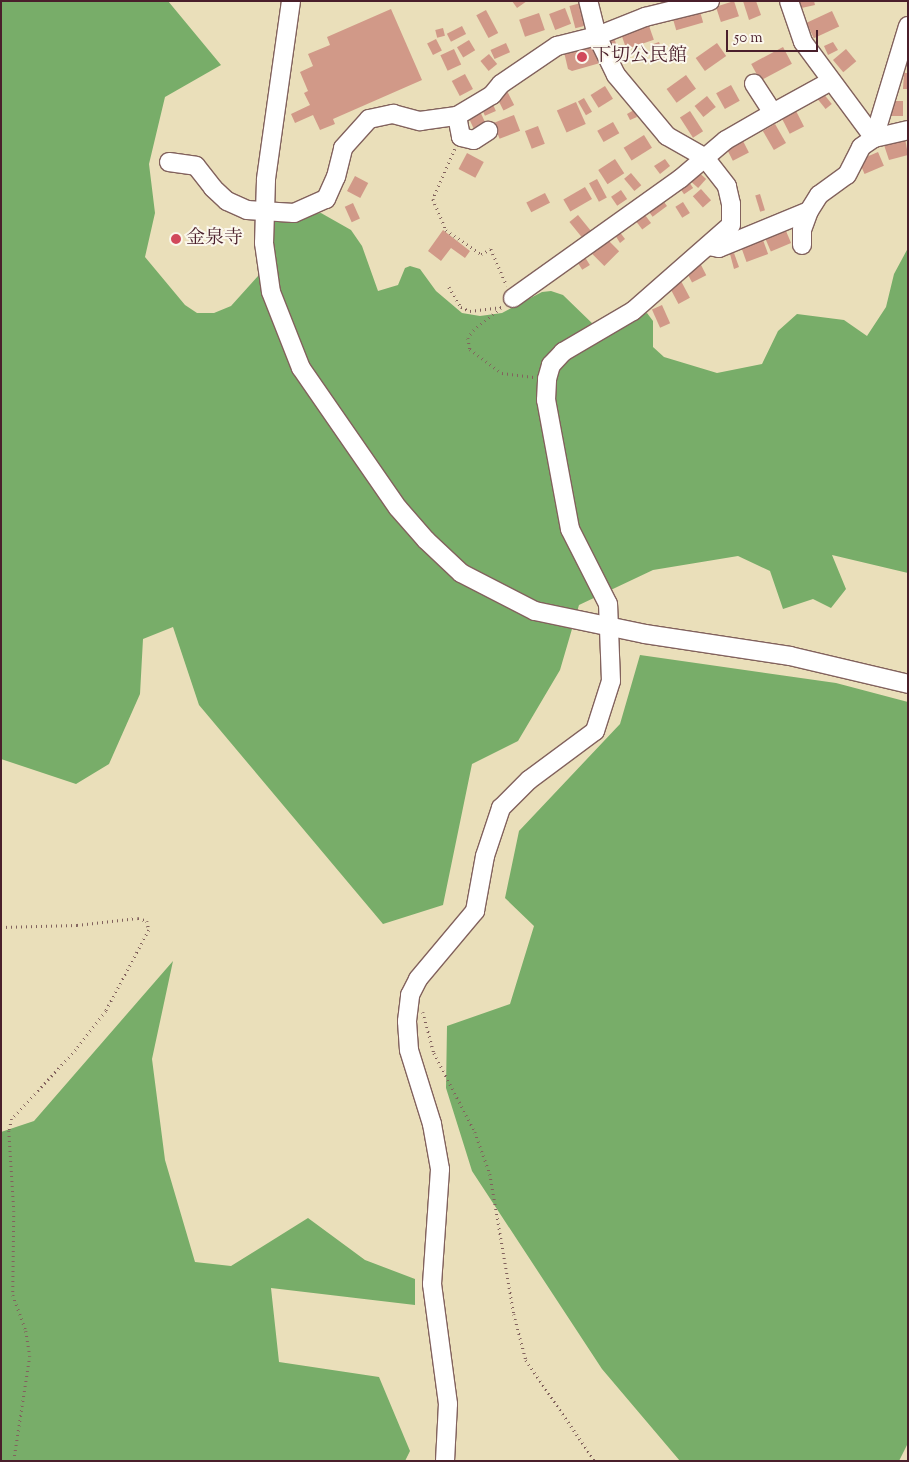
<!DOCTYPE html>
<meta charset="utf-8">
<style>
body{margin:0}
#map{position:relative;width:909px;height:1462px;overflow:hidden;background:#eadfba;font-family:"Sorts Mill Goudy","Noto Serif JP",serif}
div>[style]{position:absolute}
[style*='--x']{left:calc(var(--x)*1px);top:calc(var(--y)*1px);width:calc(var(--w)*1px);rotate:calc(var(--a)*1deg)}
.forest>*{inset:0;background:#78ad69}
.building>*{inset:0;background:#d19988;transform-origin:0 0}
.path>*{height:2.5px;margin-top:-1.25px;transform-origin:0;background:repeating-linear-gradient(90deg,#82625d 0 1px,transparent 0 5px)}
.roads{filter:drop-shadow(1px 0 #82625d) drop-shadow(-1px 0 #82625d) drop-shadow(0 1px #82625d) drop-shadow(0 -1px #82625d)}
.minor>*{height:18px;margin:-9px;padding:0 9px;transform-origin:9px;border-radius:9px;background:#fff}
.dots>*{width:14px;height:14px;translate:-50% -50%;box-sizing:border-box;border:2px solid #fbf7ec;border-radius:50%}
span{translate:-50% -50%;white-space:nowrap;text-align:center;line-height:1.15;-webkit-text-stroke:4px #fbf7ec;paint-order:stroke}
.poi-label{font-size:19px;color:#4a1f2b}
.left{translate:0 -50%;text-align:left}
.frame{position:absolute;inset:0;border:2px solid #4a1f2b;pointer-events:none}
.scale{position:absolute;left:726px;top:30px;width:92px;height:22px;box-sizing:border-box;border:2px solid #4a1f2b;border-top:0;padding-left:6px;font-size:15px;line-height:18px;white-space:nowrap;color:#4a1f2b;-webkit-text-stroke:4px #fbf7ec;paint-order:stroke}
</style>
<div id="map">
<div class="forest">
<i style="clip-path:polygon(1px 1px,168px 1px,221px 65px,165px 97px,149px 164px,155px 213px,145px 257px,185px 305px,197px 313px,214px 313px,231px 306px,258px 276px,270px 252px,272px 217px,321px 213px,351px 230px,362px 246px,378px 291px,398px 285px,405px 268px,410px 266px,420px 269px,436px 291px,462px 313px,480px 316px,502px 313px,542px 292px,551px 291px,563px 295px,597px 328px,647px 313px,653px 321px,653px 347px,664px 357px,717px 373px,762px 364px,778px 331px,797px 314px,844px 320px,867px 336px,886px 307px,894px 274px,908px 248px,908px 573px,832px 555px,846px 589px,831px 608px,813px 599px,783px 609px,770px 571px,738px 556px,653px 570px,579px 605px,560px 670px,518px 741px,472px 764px,443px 905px,383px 924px,199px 705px,173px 627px,143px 639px,140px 694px,109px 764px,76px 784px,1px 759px)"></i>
<i style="clip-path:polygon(640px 655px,836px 683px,908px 702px,908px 1443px,899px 1461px,680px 1461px,602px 1369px,472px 1171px,446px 1088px,447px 1026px,510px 1004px,534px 926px,505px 898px,519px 831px,620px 724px)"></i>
<i style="clip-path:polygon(173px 961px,152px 1059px,165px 1160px,195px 1262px,231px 1266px,308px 1218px,365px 1260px,415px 1279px,415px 1305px,271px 1288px,279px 1362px,379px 1377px,410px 1451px,405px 1461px,1px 1461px,1px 1132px,34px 1121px)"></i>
</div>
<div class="building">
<i style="clip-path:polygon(512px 1px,527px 1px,517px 8px)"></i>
<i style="left:734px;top:1px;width:16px;height:19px;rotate:72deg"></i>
<i style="clip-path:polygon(743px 1px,756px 1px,761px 15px,749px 20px)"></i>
<i style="clip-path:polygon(795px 1px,814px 1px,815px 5px,797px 9px)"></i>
<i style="left:581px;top:3px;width:23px;height:12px;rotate:75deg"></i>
<i style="left:565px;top:8px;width:17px;height:17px;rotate:69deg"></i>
<i style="left:699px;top:8px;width:15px;height:28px;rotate:74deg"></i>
<i style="clip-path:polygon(391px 9px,422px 80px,333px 119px,335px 124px,320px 130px,313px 115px,295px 123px,291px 114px,310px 105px,304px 93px,308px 91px,300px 72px,313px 66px,308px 54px,330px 45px,327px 37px)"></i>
<i style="left:486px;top:10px;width:26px;height:11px;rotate:62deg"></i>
<i style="left:832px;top:11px;width:17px;height:28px;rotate:65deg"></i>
<i style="left:539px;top:13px;width:18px;height:21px;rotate:71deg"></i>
<i style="left:647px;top:20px;width:21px;height:29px;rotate:71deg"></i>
<i style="left:462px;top:26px;width:9px;height:17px;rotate:63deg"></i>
<i style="left:443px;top:28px;width:8px;height:8px;rotate:76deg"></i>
<i style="left:613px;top:34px;width:17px;height:9px;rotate:73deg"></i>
<i style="left:436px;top:39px;width:13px;height:10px;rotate:63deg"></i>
<i style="left:469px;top:40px;width:12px;height:14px;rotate:59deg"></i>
<i style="left:659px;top:42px;width:18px;height:9px;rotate:71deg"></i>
<i style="clip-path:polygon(833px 42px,838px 50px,828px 55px,824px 46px)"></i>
<i style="left:506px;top:43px;width:10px;height:17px;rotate:66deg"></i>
<i style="clip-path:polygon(594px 43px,600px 63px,572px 71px,568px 69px,564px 52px)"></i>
<i style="left:717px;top:43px;width:16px;height:26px;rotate:55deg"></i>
<i style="left:680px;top:45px;width:15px;height:9px;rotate:67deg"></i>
<i style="left:783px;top:47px;width:19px;height:36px;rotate:62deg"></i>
<i style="left:454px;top:49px;width:17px;height:15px;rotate:65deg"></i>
<i style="left:846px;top:49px;width:16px;height:17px;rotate:50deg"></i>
<i style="left:489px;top:54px;width:13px;height:11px;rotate:51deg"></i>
<i style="clip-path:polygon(904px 73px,908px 73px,908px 89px,903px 89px)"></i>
<i style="left:465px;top:74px;width:17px;height:15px;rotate:62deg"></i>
<i style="left:686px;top:75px;width:17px;height:24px;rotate:54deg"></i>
<i style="left:731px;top:85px;width:18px;height:17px;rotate:61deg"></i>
<i style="left:605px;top:86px;width:15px;height:17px;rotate:58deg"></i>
<i style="left:506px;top:89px;width:18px;height:12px;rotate:63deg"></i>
<i style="left:823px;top:93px;width:14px;height:8px;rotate:51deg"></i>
<i style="left:707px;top:96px;width:14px;height:16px;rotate:51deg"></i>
<i style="left:584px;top:98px;width:16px;height:7px;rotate:60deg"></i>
<i style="left:491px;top:100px;width:12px;height:12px;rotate:66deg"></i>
<i style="left:888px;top:101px;width:15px;height:15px"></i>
<i style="left:576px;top:102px;width:24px;height:21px;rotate:66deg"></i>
<i style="left:478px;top:107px;width:17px;height:13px;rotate:65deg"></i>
<i style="left:794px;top:107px;width:22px;height:16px;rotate:63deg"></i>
<i style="clip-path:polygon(634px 110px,637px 117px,630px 120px,627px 114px)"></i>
<i style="left:690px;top:111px;width:24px;height:12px;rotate:57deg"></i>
<i style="left:514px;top:115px;width:17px;height:22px;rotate:69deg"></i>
<i style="left:613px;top:122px;width:13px;height:18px;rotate:61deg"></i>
<i style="left:775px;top:124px;width:22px;height:14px;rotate:60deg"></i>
<i style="left:538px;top:126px;width:19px;height:14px;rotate:69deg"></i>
<i style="left:644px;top:135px;width:15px;height:24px;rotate:58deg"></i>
<i style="clip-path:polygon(905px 138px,908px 155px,889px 160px,884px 145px)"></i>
<i style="left:743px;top:141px;width:13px;height:18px;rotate:63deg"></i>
<i style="left:878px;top:152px;width:15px;height:21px;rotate:67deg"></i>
<i style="left:467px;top:153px;width:19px;height:18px;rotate:28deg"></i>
<i style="left:615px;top:159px;width:17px;height:20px;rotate:57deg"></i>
<i style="clip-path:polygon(665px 159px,670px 166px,660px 174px,654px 166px)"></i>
<i style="left:695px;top:169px;width:15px;height:12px;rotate:42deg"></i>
<i style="left:631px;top:173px;width:16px;height:9px;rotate:50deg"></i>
<i style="left:355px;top:176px;width:15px;height:17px;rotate:28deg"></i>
<i style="left:597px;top:179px;width:21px;height:9px;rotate:62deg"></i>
<i style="left:687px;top:179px;width:11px;height:11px;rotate:56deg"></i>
<i style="left:585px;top:187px;width:14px;height:25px;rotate:60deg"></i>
<i style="left:701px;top:189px;width:15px;height:11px;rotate:48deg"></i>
<i style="left:621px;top:190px;width:11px;height:12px;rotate:56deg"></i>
<i style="left:545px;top:193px;width:11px;height:21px;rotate:63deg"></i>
<i style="left:760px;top:194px;width:17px;height:5px;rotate:73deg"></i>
<i style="left:661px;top:198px;width:10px;height:18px;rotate:53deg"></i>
<i style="left:683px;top:202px;width:13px;height:9px;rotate:58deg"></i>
<i style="left:353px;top:203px;width:17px;height:9px;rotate:66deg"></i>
<i style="left:578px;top:215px;width:21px;height:11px;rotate:51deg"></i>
<i style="left:645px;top:215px;width:10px;height:11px;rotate:53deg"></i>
<i style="clip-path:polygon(616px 227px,625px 239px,620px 243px,612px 230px)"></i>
<i style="clip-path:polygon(443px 230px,470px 251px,465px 258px,451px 248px,441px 261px,428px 251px)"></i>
<i style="left:786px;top:231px;width:13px;height:22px;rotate:67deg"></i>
<i style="left:605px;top:237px;width:20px;height:21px;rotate:45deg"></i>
<i style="left:763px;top:240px;width:15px;height:23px;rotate:70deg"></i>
<i style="clip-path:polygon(734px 253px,739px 267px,734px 269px,730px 254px)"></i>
<i style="left:583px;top:254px;width:13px;height:9px;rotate:58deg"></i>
<i style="left:699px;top:261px;width:16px;height:16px;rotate:63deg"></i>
<i style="left:681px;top:281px;width:19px;height:13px;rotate:62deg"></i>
<i style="left:662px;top:305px;width:20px;height:11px;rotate:66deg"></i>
</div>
<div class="path">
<i style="--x:455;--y:149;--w:55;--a:113.7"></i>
<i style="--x:433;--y:199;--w:34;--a:67"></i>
<i style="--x:446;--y:230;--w:42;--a:34.4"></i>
<i style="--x:481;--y:254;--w:11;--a:-27"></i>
<i style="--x:491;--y:249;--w:40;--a:66.6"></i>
<i style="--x:449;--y:287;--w:23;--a:59"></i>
<i style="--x:461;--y:307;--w:10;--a:24"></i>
<i style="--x:470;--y:311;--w:32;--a:-7"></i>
<i style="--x:501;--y:308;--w:35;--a:141"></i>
<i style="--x:474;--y:330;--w:10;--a:127"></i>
<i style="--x:468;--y:338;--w:11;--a:80"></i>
<i style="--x:470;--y:349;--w:40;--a:37"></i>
<i style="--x:502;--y:373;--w:32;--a:7"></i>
<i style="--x:1;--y:927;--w:76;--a:-1.5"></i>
<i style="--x:77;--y:925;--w:61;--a:-6.5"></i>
<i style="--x:138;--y:918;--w:9;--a:18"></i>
<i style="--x:147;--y:921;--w:9;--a:77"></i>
<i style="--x:149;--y:930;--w:92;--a:118"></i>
<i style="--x:106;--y:1011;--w:49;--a:127.6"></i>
<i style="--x:76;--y:1050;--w:94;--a:132.8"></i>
<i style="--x:12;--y:1119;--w:12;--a:104"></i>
<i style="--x:9;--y:1131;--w:80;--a:86.4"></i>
<i style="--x:14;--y:1211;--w:84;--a:90.7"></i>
<i style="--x:13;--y:1295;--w:38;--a:70"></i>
<i style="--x:26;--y:1331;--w:25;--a:81"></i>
<i style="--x:30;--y:1356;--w:106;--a:98.7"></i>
<i style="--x:423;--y:1012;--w:42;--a:75"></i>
<i style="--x:434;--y:1053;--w:89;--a:62.6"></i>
<i style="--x:475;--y:1132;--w:45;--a:70.3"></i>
<i style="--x:490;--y:1174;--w:142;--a:80.3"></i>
<i style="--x:514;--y:1314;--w:48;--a:75.4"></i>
<i style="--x:526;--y:1360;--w:122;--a:55.7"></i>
</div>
<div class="roads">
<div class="minor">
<i style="--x:291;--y:1;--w:181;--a:98"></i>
<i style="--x:266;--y:180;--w:63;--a:91.8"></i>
<i style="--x:264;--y:243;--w:49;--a:81.9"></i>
<i style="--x:271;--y:292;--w:82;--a:68.5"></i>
<i style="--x:301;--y:368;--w:170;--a:55.3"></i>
<i style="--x:398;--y:508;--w:43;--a:48.8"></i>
<i style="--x:426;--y:540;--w:48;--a:43.3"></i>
<i style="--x:461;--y:573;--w:83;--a:27.2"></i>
<i style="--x:535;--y:611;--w:112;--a:11.8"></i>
<i style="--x:645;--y:634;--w:147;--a:8.6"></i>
<i style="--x:790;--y:656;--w:121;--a:13.3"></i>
<i style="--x:789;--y:1;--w:43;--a:71.1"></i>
<i style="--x:803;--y:42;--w:119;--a:53.5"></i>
<i style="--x:773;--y:113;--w:66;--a:-28.9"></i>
<i style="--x:457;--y:116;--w:21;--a:79"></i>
<i style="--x:461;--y:137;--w:13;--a:13"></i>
<i style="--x:474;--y:140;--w:17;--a:-33"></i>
<i style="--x:874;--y:138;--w:117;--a:-73.1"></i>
<i style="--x:169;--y:162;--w:27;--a:8"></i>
<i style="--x:196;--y:166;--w:28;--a:52"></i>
<i style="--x:213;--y:188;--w:19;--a:43"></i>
<i style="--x:227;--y:201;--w:22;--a:24"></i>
<i style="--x:247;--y:210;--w:47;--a:3.7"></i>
<i style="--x:294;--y:213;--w:35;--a:-24"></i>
<i style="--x:326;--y:199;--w:24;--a:-66"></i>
<i style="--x:336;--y:177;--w:30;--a:-76"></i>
<i style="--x:343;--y:148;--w:39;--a:-48"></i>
<i style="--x:369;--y:119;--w:25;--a:-12"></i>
<i style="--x:393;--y:114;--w:28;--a:15"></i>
<i style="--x:420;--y:121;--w:37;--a:-8"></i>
<i style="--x:457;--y:116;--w:41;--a:-31"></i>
<i style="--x:492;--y:95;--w:14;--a:-51"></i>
<i style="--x:501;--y:84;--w:68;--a:-34.2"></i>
<i style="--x:557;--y:46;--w:41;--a:-14"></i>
<i style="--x:597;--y:36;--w:52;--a:-21.6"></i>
<i style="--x:645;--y:17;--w:67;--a:-13.8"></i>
<i style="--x:802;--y:245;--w:15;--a:-90"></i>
<i style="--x:802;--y:230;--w:20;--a:-70"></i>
<i style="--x:809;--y:211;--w:19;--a:-58"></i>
<i style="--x:819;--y:195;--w:34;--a:-36"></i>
<i style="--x:847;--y:175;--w:31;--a:-63"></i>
<i style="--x:861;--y:147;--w:16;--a:-35"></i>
<i style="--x:874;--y:138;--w:35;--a:-13"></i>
<i style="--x:708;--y:246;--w:11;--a:10"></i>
<i style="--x:719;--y:248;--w:97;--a:-22.3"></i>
<i style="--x:513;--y:298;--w:205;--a:-35.5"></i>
<i style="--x:680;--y:179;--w:60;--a:-40.3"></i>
<i style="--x:726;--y:140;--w:54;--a:-29.9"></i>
<i style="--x:773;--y:113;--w:35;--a:-123"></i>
<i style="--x:445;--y:1461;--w:57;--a:-87"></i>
<i style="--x:448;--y:1404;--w:121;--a:-97.6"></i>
<i style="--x:432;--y:1284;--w:115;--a:-86"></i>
<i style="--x:440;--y:1169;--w:46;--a:-100.1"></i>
<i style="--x:432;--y:1124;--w:77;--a:-107.3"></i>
<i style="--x:409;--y:1050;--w:29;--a:-94"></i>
<i style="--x:407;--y:1021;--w:26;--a:-83"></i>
<i style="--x:410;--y:995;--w:18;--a:-63"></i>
<i style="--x:418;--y:979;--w:89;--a:-50"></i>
<i style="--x:475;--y:911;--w:56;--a:-79.7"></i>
<i style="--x:485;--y:856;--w:51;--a:-71.6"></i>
<i style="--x:501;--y:808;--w:40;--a:-45"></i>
<i style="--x:529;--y:780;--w:82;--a:-36.6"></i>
<i style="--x:595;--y:731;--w:52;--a:-72.3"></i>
<i style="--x:611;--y:681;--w:77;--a:-92.2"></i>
<i style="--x:608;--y:604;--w:84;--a:-116.9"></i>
<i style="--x:570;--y:529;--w:131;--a:-100.5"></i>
<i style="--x:546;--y:400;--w:21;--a:-87"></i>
<i style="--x:547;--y:379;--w:15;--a:-74"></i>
<i style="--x:551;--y:365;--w:18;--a:-47"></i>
<i style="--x:563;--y:352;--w:81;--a:-30.4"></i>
<i style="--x:633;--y:311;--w:130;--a:-41.3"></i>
<i style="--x:731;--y:225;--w:21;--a:-90"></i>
<i style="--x:731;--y:204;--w:18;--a:-103"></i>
<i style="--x:727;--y:186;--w:37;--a:-128"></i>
<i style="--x:704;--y:157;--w:43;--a:-150.4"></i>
<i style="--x:667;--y:136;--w:80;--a:-129.9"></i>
<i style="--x:616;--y:75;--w:43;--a:-116"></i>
<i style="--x:597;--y:36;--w:36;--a:-104"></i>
</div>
</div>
<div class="dots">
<i style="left:582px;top:57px;background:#d1495b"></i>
<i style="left:176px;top:239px;background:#d1495b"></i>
</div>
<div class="poi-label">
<span class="left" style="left:592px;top:57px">下切公民館</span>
<span class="left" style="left:186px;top:239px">金泉寺</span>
</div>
<div class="frame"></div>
<div class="scale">50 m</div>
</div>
